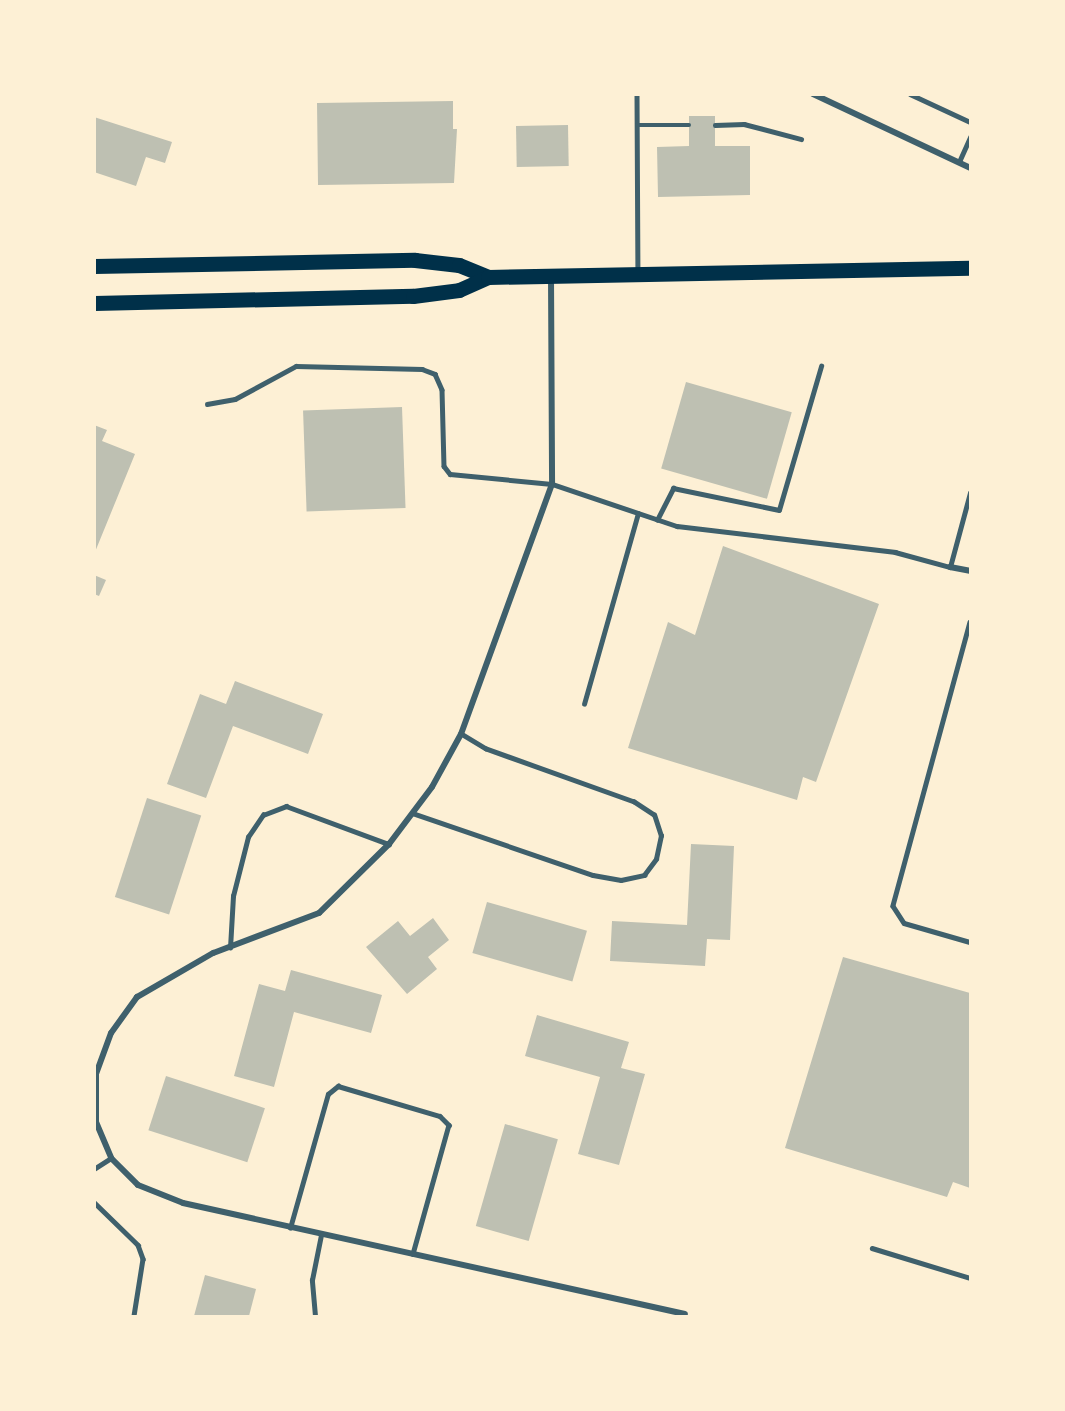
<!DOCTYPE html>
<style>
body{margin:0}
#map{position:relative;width:1065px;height:1411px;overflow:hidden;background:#fdf0d5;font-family:Helvetica,sans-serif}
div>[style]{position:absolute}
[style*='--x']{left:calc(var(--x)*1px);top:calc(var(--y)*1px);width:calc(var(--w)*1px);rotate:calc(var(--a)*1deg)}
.building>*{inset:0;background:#bec0b2;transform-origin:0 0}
.service>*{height:4.5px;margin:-2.25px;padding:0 2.25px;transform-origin:2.25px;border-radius:2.25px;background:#3f606c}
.minor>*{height:6px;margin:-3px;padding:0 3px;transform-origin:3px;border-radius:3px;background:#3f606c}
.primary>*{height:15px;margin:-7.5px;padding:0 7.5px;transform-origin:7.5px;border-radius:7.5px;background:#003049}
span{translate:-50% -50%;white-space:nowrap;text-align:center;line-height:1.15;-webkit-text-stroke:4.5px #fdf0d5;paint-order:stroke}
.frame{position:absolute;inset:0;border:96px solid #fdf0d5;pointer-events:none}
</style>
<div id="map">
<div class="building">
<i style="clip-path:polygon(453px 101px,453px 129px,457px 129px,454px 183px,318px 185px,317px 103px)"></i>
<i style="clip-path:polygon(689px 116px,715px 116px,715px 146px,750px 146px,750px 195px,658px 197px,657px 147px,689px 146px)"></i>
<i style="clip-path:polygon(94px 117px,172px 142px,165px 163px,146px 157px,136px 186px,94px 172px)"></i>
<i style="left:568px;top:125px;width:41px;height:52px;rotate:89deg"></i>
<i style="left:686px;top:382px;width:110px;height:90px;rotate:16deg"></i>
<i style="left:402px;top:407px;width:101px;height:99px;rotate:88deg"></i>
<i style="clip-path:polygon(94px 425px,107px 430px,102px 441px,135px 454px,95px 552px)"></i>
<i style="clip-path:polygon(723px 546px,879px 604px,816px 782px,803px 777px,797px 800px,628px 748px,668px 622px,695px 635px)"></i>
<i style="clip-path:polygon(94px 575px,106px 580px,99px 596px,94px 594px)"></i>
<i style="clip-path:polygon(235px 681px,323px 714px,308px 754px,233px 726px,206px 798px,167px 784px,200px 694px,226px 704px)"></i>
<i style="left:147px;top:798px;width:57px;height:104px;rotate:18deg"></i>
<i style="clip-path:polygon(691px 844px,734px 846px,730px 940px,707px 939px,705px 966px,610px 961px,612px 921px,687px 925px)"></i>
<i style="left:487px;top:902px;width:104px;height:53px;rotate:16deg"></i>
<i style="clip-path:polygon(433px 918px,449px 940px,428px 957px,437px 969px,407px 994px,366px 947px,398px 921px,410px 936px)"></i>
<i style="clip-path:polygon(843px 957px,970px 993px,970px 1188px,953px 1182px,947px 1197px,785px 1148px)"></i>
<i style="clip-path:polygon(291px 970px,382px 995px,371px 1033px,294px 1012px,274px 1087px,234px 1076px,259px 984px,285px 991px)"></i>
<i style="clip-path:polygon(537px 1015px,629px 1042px,621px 1068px,645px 1074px,619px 1165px,578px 1154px,600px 1077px,525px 1056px)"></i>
<i style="left:166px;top:1076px;width:104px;height:57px;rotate:18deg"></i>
<i style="left:505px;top:1124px;width:55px;height:106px;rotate:16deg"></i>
<i style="clip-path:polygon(205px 1275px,256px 1289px,249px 1316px,194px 1316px)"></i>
</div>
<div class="service">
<i style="--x:637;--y:94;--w:178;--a:89.7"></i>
<i style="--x:910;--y:94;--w:66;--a:25"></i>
<i style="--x:637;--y:125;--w:52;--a:0"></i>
<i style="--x:715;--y:125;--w:29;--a:-2"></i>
<i style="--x:744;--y:124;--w:59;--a:14.7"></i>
<i style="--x:959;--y:162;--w:27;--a:-66"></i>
<i style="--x:207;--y:404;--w:28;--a:-10"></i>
<i style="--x:235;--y:399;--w:69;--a:-28.4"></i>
<i style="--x:296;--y:366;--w:126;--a:1.4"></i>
<i style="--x:422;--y:369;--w:14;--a:21"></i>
<i style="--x:435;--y:374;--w:17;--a:66"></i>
<i style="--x:442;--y:390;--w:76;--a:88.5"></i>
<i style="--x:444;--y:466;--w:10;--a:53"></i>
<i style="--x:450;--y:474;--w:102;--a:5.6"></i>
<i style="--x:552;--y:484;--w:132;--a:18.6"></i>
<i style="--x:677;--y:526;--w:220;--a:6.8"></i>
<i style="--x:895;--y:552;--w:57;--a:15.3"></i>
<i style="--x:950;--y:567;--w:77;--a:-74.9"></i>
<i style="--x:657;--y:520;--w:36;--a:-63"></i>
<i style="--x:673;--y:488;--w:108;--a:11.7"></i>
<i style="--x:779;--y:510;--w:150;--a:-73.7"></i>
<i style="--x:970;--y:622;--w:294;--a:105.2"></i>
<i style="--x:893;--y:906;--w:20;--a:57"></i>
<i style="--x:904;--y:923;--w:69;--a:16.1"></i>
<i style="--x:584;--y:704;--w:198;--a:-74.2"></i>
<i style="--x:412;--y:813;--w:191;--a:18.9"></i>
<i style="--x:593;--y:875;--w:28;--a:10"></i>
<i style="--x:621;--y:880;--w:24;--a:-12"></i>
<i style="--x:644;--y:875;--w:20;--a:-53"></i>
<i style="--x:656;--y:859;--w:24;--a:-78"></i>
<i style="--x:661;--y:836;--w:22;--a:-108"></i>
<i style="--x:654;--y:815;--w:24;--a:-147"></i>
<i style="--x:634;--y:802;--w:157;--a:-160.3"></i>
<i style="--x:486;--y:749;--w:29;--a:-149"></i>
<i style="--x:230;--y:948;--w:52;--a:-86.7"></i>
<i style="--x:233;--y:896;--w:61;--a:-75.7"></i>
<i style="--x:248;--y:837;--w:27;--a:-56"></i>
<i style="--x:263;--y:815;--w:25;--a:-21"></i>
<i style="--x:286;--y:806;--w:110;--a:20.3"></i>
<i style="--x:94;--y:1169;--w:20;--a:-33"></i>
<i style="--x:94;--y:1202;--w:62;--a:44.3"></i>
<i style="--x:138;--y:1245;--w:15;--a:70"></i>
<i style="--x:143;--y:1259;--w:58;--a:99"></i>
<i style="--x:290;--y:1228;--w:139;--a:-74.2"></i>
<i style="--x:328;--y:1094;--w:13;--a:-39"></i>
<i style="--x:338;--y:1086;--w:106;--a:16.4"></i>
<i style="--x:440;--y:1116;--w:13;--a:45"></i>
<i style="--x:449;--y:1125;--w:134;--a:105.6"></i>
<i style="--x:872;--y:1248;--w:102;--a:17"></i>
<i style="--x:315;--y:1316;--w:36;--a:-95"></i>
<i style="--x:312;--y:1280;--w:46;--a:-78.7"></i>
</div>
<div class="minor">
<i style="--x:813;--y:94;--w:174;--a:25.2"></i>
<i style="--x:551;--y:276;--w:208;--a:89.7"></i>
<i style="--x:552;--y:484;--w:266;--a:110"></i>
<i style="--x:461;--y:734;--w:60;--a:118.7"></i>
<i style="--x:432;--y:787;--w:71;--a:127"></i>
<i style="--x:389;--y:844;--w:98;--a:135.4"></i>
<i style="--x:319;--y:913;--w:113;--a:159.3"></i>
<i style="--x:213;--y:953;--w:88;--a:149.9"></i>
<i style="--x:137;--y:997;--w:44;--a:125.8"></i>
<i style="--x:111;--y:1033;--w:44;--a:110.1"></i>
<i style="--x:96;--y:1074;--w:48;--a:90"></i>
<i style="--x:96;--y:1122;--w:39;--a:67"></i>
<i style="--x:111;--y:1158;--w:38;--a:45"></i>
<i style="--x:138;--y:1185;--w:48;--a:21.8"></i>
<i style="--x:183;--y:1203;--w:514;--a:12.47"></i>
<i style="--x:950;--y:567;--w:20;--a:11"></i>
</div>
<div class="primary">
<i style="--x:94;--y:266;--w:321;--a:-1.1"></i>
<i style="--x:415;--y:260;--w:44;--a:6.5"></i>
<i style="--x:459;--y:265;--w:31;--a:22"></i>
<i style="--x:94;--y:303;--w:319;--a:-1.3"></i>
<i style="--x:413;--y:296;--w:46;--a:-7.4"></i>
<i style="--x:459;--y:290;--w:32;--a:-24"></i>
<i style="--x:488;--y:277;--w:482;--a:-1.1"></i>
</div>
<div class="frame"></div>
</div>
